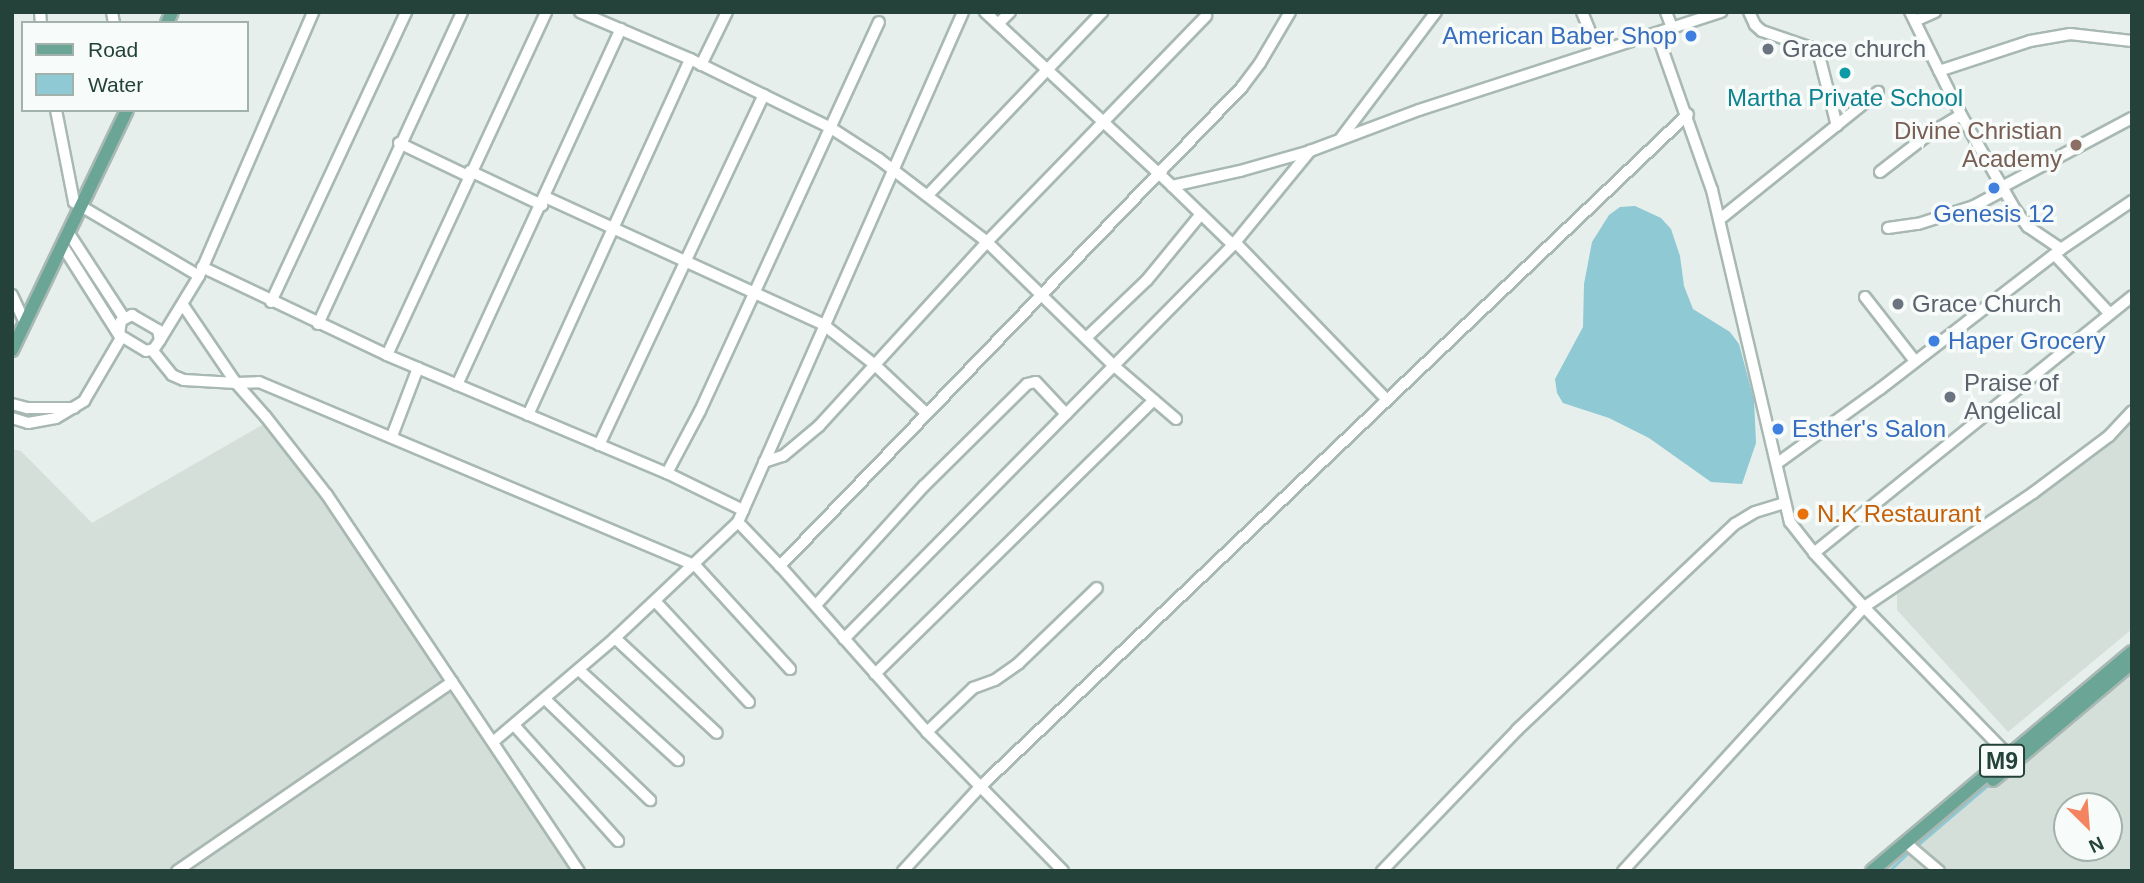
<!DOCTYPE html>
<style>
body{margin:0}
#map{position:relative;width:2144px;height:883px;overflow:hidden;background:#e6efeb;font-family:Helvetica,sans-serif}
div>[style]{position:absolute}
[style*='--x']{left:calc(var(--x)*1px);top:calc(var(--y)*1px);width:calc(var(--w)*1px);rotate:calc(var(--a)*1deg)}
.built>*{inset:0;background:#d4dfda}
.water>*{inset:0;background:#8ec9d4}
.stream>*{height:2.5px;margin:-1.25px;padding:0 1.25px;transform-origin:1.25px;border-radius:1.25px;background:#8ec9d4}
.roads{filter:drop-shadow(2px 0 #a8b8b2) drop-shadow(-2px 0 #a8b8b2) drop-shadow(0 2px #a8b8b2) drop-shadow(0 -2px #a8b8b2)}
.minor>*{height:10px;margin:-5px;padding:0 5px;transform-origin:5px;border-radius:5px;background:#fff}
.major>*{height:12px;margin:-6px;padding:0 6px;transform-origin:6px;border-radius:6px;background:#6aa596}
.dots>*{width:19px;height:19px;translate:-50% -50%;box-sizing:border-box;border:4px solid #f7fbf9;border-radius:50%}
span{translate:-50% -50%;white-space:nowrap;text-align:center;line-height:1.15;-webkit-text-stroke:7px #f7fbf9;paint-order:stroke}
.shield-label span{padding:2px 5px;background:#f7fbf9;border:2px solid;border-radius:5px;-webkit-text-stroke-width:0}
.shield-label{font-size:23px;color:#24423a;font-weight:700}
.shop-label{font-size:24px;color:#366cbe}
.right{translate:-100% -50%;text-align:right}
.left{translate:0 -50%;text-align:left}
.worship-label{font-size:24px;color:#5b616d}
.culture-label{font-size:24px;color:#0d838f}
.education-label{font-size:24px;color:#785e54}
.food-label{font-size:24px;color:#c56008}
.frame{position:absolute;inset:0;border:14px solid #24423a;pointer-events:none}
.legend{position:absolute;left:21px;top:21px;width:228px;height:91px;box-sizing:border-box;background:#f7fbf9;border:2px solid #a3b1ad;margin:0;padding:9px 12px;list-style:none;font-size:21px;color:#24423a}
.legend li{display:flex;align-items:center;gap:14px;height:35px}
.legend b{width:35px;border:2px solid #a3b1ad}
.north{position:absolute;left:2053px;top:792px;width:70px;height:70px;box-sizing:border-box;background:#f7fbf9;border:2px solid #a3b1ad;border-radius:50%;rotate:155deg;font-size:19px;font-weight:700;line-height:28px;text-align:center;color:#24423a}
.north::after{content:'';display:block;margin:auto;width:24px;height:32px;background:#f4845f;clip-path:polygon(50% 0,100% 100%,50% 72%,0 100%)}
</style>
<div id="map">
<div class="built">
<i style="clip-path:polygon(276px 417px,574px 871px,12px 871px,12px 449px,21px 451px,92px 523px)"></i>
<i style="clip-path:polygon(2132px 422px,2132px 629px,2008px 732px,1897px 610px,1897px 592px,2013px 505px,2095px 453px)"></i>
<i style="clip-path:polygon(evenodd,2132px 666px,2132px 871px,1874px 871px,2132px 666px,2067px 806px,2109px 806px,2109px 848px,2067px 848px,2067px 806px)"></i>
</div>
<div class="water">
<i style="clip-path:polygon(1635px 206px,1661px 218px,1671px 229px,1680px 256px,1684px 286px,1693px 309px,1730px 332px,1739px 344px,1754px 400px,1756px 443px,1742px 484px,1711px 482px,1649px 438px,1609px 418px,1563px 403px,1557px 393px,1555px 379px,1583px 327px,1584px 284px,1592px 242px,1609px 215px,1620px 207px)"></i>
</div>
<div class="stream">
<i style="--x:1914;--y:848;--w:99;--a:-40.5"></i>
<i style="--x:1889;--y:871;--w:28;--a:-44"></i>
</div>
<div class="roads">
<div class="minor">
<i style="--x:40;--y:12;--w:11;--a:85"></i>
<i style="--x:112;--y:12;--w:11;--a:80"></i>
<i style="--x:580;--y:12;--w:120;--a:23.1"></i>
<i style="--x:690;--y:59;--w:157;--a:26.1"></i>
<i style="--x:831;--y:128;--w:57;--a:32.9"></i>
<i style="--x:879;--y:159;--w:136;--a:37.5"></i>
<i style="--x:987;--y:242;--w:176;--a:44.3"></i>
<i style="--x:1113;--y:365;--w:83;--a:40.6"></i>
<i style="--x:985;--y:12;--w:255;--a:42.9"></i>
<i style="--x:1172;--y:186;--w:70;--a:-12.4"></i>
<i style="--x:1240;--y:171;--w:73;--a:-15.9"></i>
<i style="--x:1310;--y:151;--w:116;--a:-20.6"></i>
<i style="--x:1419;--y:110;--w:318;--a:-18"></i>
<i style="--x:1582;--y:12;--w:42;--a:67.7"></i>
<i style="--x:1666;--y:12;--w:17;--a:69"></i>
<i style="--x:1749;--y:12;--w:14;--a:65"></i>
<i style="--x:1755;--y:25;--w:9;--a:41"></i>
<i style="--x:1762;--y:31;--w:50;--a:18.8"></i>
<i style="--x:1809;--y:47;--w:13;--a:39"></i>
<i style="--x:1819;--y:55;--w:73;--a:75.8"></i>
<i style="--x:1915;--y:21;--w:22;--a:-24"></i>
<i style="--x:998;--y:24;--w:17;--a:-45"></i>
<i style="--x:1657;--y:34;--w:165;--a:70.6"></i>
<i style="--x:1712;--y:190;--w:341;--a:76.8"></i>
<i style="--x:1790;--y:522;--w:39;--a:52"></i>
<i style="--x:1814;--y:553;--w:74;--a:47.2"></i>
<i style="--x:1864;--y:607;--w:214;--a:45.8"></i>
<i style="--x:701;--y:65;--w:59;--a:-63.9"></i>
<i style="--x:1939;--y:71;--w:96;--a:-18.2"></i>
<i style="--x:2030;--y:41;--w:41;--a:-9.9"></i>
<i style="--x:2070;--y:34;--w:62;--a:6.4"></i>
<i style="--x:56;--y:110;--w:94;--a:78.9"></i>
<i style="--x:74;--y:202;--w:145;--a:30.6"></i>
<i style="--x:1341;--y:138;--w:158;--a:-53"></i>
<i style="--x:399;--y:143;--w:76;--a:25.6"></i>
<i style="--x:470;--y:171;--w:80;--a:25.3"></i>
<i style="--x:1880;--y:172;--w:62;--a:-37.8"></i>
<i style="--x:1929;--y:134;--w:37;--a:-31"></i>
<i style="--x:1172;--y:186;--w:85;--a:44"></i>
<i style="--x:2002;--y:187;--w:147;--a:-28"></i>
<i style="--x:928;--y:195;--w:253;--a:-46.4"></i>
<i style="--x:545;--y:197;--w:307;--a:24.6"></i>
<i style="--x:824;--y:325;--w:65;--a:38.1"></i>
<i style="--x:875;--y:365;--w:71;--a:43.3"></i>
<i style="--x:1720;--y:219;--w:203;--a:-38.8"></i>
<i style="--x:1888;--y:228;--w:30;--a:-8"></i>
<i style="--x:1918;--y:224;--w:59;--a:-17.8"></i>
<i style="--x:1974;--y:206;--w:34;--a:-28"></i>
<i style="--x:68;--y:232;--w:103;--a:56.9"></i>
<i style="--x:1235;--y:242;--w:219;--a:46.1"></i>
<i style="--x:62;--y:245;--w:107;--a:57.7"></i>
<i style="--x:2061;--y:249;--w:86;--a:-34.1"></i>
<i style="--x:2055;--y:255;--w:79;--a:47"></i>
<i style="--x:202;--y:267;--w:205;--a:25.4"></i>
<i style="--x:387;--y:355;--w:304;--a:22.9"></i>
<i style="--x:667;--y:473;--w:85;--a:26"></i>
<i style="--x:12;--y:295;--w:31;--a:65"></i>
<i style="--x:1865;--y:297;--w:81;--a:52"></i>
<i style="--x:271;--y:302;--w:320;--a:-65"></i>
<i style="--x:183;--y:305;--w:94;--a:55.8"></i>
<i style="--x:236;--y:383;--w:23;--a:-2"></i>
<i style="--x:259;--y:382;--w:473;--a:22.8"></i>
<i style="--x:695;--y:565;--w:141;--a:47.6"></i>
<i style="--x:132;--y:315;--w:30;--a:30"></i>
<i style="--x:158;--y:330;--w:10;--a:79"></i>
<i style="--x:160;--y:340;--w:11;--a:124"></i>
<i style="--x:154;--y:349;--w:8;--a:166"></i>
<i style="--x:146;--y:351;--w:31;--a:-149"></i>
<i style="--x:119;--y:335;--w:14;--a:-82"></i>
<i style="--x:121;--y:321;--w:13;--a:-29"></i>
<i style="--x:318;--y:324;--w:344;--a:-65.2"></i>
<i style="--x:1086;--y:338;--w:84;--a:-43.6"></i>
<i style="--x:1147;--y:280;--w:85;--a:-50.7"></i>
<i style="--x:160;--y:340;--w:75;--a:-58.6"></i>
<i style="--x:199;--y:276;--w:288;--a:-66.6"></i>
<i style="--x:152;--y:350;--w:32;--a:51"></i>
<i style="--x:172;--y:375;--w:13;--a:23"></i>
<i style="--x:184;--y:380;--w:52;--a:3.3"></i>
<i style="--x:236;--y:383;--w:45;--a:48.6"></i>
<i style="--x:266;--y:417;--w:99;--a:52"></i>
<i style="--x:327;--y:495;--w:453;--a:56.2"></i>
<i style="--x:387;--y:355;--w:378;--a:-65.1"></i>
<i style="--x:457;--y:385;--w:392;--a:-65.3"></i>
<i style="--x:12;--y:404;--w:16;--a:15"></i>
<i style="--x:27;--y:408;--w:47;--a:0"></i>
<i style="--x:528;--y:415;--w:391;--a:-65.5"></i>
<i style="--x:12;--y:418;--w:17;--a:17"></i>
<i style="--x:28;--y:423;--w:28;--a:-10"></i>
<i style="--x:56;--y:418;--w:33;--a:-31"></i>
<i style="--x:84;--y:401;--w:73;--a:-59.6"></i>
<i style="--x:392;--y:436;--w:73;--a:-69.1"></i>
<i style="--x:599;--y:445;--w:387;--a:-64.8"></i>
<i style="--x:764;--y:462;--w:20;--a:-18"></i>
<i style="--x:783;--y:456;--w:47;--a:-39.8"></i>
<i style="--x:819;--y:426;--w:249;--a:-47.6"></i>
<i style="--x:987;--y:242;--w:315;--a:-45.9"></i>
<i style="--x:1779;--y:462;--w:125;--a:-35.9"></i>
<i style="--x:1880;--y:389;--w:229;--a:-37.7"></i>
<i style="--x:2061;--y:249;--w:40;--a:-146"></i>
<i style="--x:2028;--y:227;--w:26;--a:-126"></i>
<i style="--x:2013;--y:206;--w:105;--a:-119.7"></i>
<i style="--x:1961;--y:115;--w:115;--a:-116.3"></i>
<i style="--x:667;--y:473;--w:70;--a:-62"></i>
<i style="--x:700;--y:411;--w:428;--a:-65.3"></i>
<i style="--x:1814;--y:553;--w:409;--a:-38.9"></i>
<i style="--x:780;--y:566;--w:61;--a:-133.7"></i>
<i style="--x:738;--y:522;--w:557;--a:-66.19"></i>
<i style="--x:655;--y:601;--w:138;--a:47.1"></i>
<i style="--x:816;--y:605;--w:161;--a:-47.8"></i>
<i style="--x:924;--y:486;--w:145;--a:-44.7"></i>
<i style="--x:1027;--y:384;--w:9;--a:-13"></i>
<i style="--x:1036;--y:382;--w:44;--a:46.8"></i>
<i style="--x:615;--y:638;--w:139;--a:43"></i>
<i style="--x:844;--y:639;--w:554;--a:-45.37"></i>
<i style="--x:1233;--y:245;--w:122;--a:-50.7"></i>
<i style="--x:579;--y:670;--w:134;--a:42.3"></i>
<i style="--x:875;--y:674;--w:391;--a:-44.5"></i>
<i style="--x:545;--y:699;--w:146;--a:43.9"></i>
<i style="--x:514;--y:725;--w:156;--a:48.1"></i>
<i style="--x:927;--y:732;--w:64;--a:-43.7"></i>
<i style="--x:973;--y:688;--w:23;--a:-20"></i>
<i style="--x:995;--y:680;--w:29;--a:-35"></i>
<i style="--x:1019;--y:663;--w:108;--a:-43.9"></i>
<i style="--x:493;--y:742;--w:160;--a:-40.4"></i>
<i style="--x:615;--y:638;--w:169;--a:-43.3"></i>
<i style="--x:1906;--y:843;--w:43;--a:40.3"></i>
<i style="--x:177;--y:871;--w:334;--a:-34.5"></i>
<i style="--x:903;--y:871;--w:113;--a:-47.5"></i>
<i style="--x:979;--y:788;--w:978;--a:-43.55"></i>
<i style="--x:1063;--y:871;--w:194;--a:-134.4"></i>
<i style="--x:927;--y:732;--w:222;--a:-131.5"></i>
<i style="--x:780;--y:566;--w:665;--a:-46.03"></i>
<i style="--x:1242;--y:87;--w:30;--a:-53"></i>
<i style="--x:1260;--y:63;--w:59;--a:-59.5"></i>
<i style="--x:1382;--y:871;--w:195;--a:-46.2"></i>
<i style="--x:1517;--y:730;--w:300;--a:-43.4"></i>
<i style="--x:1735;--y:524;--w:23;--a:-31"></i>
<i style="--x:1755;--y:512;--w:30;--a:-17"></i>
<i style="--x:1623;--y:871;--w:357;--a:-47.6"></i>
<i style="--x:1864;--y:607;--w:204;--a:-34"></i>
<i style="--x:2033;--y:493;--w:95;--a:-36.9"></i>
<i style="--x:2109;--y:436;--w:34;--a:-47"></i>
</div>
<div class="major">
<i style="--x:167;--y:23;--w:12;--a:-66"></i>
<i style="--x:12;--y:350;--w:266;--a:-64.4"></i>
<i style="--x:1993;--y:780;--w:182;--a:-40.1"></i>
<i style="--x:1872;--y:871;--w:340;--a:-40.1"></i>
</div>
</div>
<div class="dots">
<i style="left:1691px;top:36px;background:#3f7fe0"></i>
<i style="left:1768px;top:49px;background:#6b7280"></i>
<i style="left:1845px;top:73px;background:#0f9aa8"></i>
<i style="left:2076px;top:145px;background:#8d6e63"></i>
<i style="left:1994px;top:188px;background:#3f7fe0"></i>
<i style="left:1898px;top:304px;background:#6b7280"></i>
<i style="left:1934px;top:341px;background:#3f7fe0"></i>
<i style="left:1950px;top:397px;background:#6b7280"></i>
<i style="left:1778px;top:429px;background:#3f7fe0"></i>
<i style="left:1803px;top:514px;background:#e8710a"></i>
</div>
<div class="shield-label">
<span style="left:2002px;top:761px">M9</span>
</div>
<div class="shop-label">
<span class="right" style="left:1677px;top:36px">American Baber Shop</span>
<span style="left:1994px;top:214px">Genesis 12</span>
<span class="left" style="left:1948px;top:341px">Haper Grocery</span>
<span class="left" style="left:1792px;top:429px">Esther's Salon</span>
</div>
<div class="worship-label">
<span class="left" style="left:1782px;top:49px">Grace church</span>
<span class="left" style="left:1912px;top:304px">Grace Church</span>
<span class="left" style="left:1964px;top:397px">Praise of<br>Angelical</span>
</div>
<div class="culture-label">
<span style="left:1845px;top:98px">Martha Private School</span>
</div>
<div class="education-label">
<span class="right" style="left:2062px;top:145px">Divine Christian<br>Academy</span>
</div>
<div class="food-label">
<span class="left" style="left:1817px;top:514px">N.K Restaurant</span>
</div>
<div class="frame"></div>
<ul class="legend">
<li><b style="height:9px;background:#6aa596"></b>Road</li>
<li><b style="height:19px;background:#8ec9d4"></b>Water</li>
</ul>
<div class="north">N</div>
</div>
